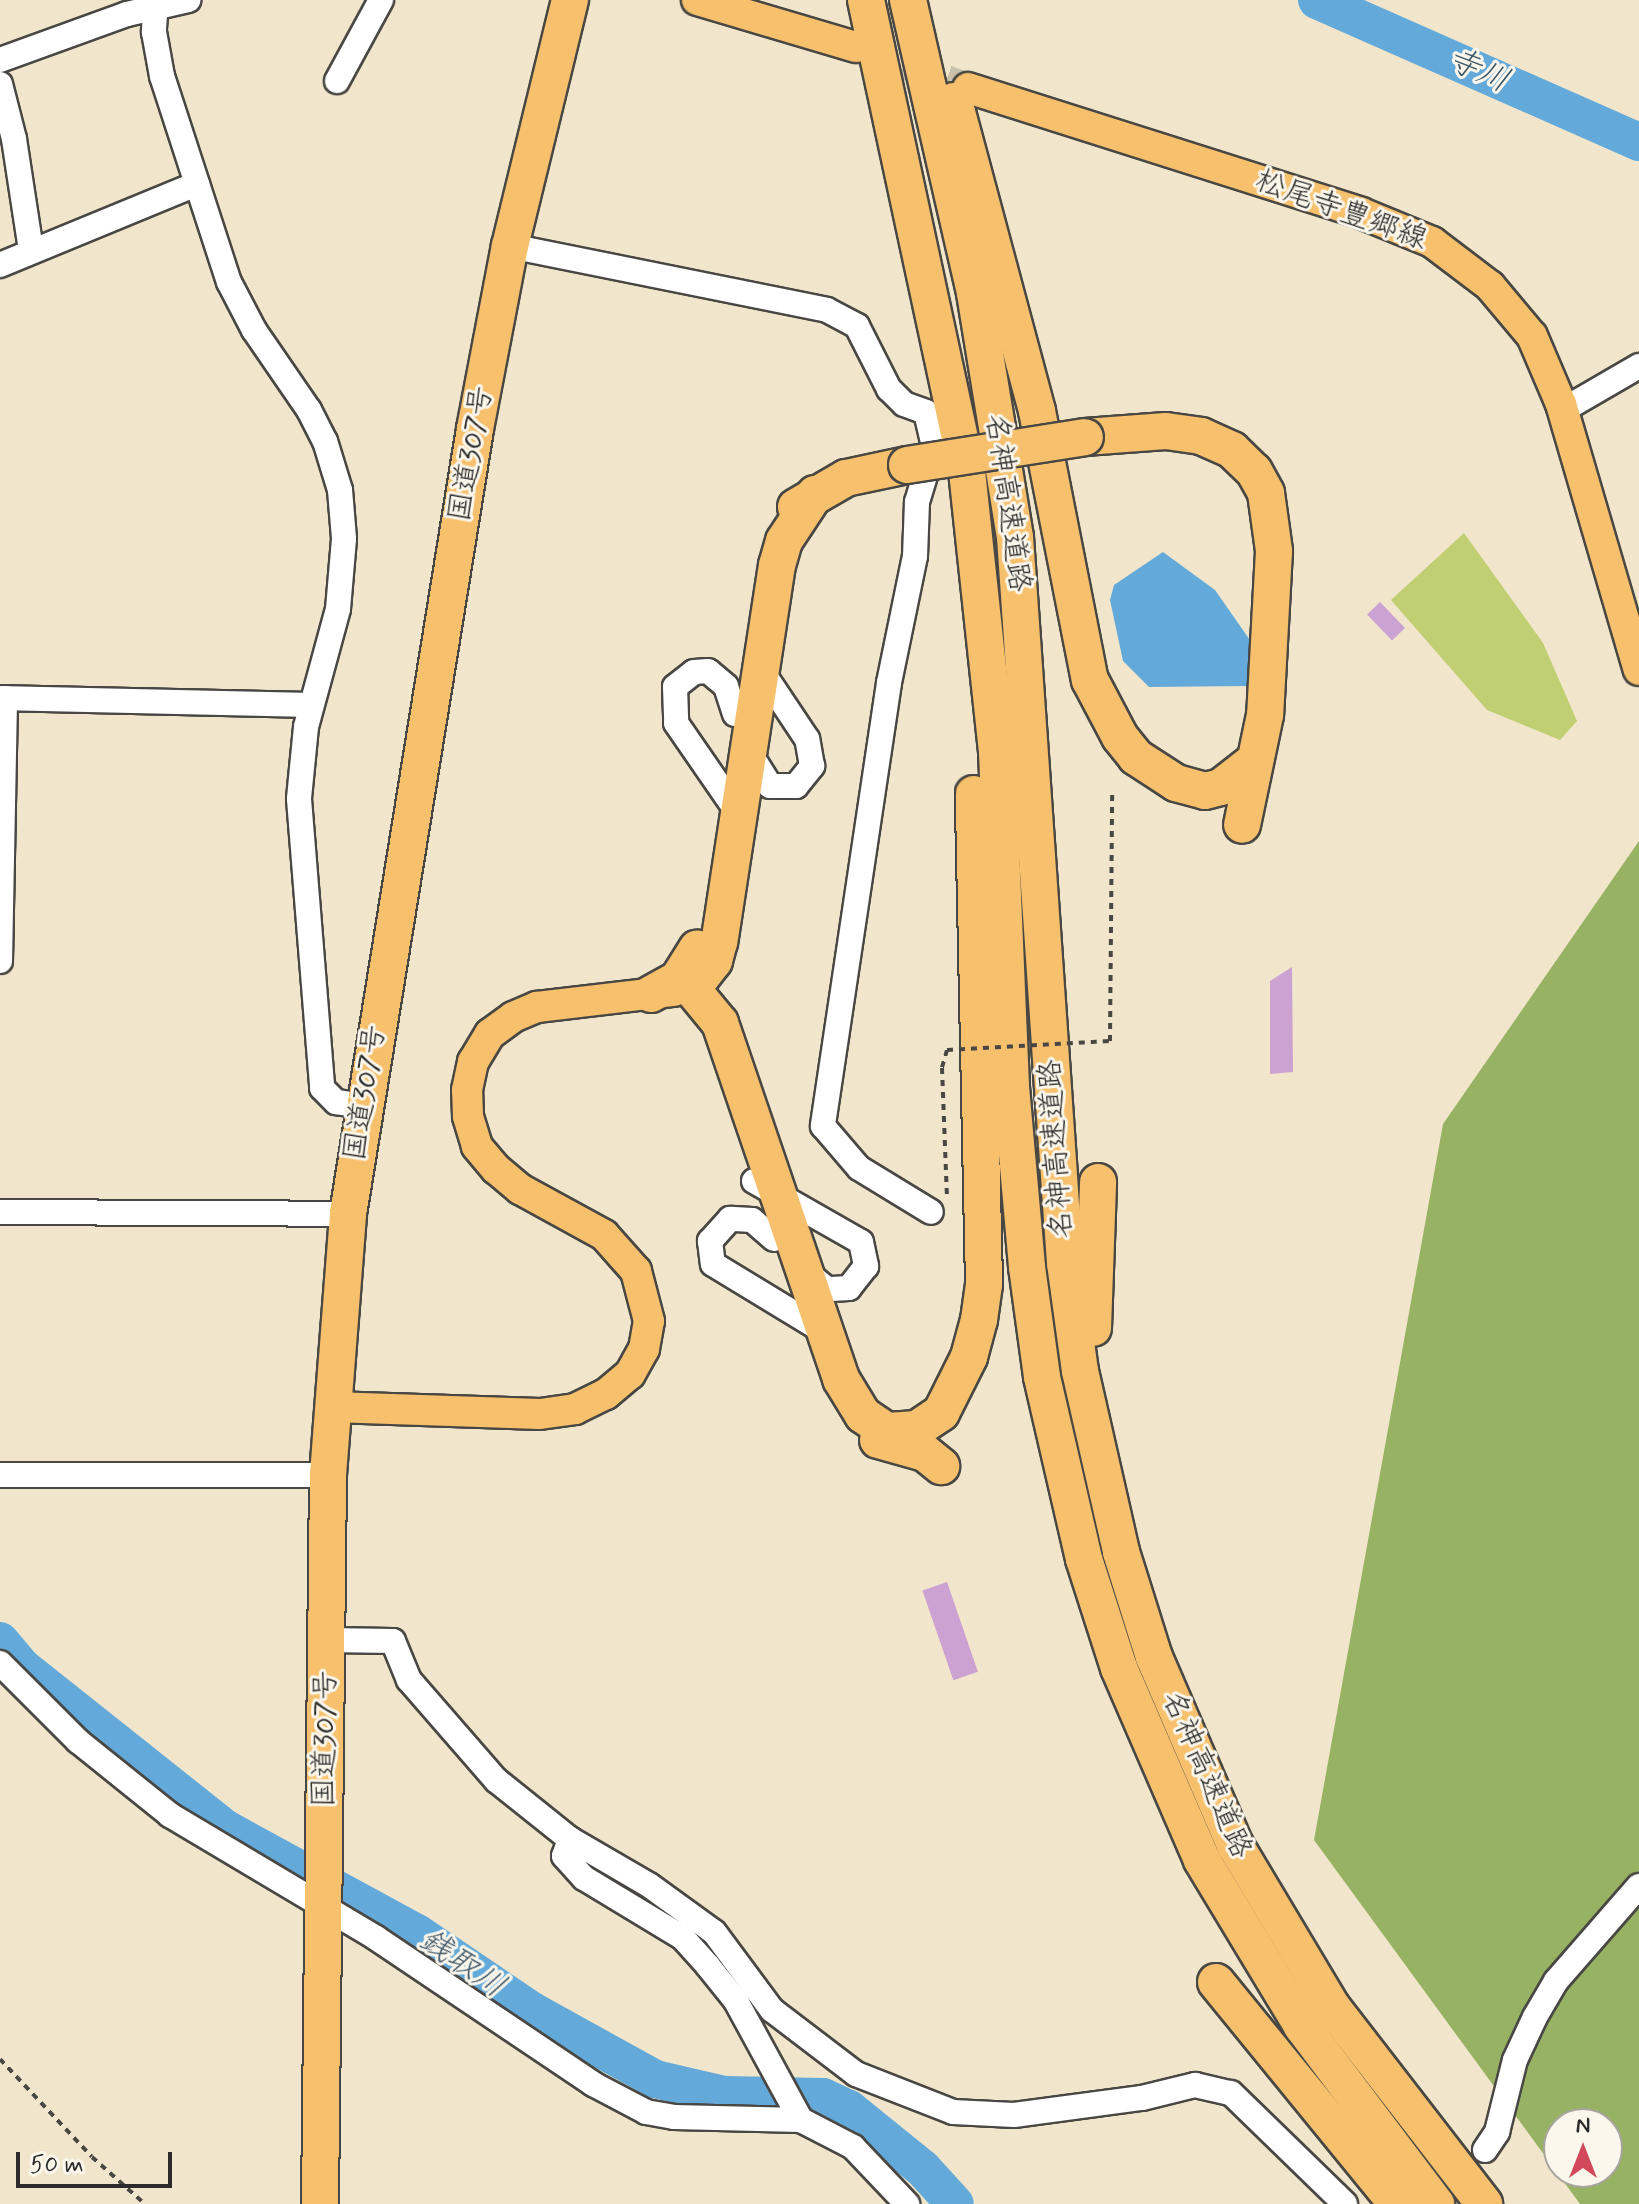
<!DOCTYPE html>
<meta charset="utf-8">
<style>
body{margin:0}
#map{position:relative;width:1639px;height:2204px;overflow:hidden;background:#f1e6cb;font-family:Mynerve,"Klee One",sans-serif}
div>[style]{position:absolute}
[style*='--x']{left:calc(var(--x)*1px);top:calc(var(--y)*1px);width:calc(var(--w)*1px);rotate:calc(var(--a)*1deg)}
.green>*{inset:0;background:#bfcf71}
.forest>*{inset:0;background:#97b263}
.water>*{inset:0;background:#63aada}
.river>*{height:38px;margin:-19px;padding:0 19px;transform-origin:19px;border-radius:19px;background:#63aada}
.building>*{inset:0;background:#cba2d1;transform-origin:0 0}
.major-tunnel>*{height:30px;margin-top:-15px;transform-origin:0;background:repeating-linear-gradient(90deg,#c9c1ab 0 30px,transparent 0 45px)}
.path>*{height:4px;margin-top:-2px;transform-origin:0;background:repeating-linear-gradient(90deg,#494743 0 6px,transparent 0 12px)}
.roads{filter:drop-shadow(2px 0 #494743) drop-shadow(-2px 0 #494743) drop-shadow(0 2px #494743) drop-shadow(0 -2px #494743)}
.minor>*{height:24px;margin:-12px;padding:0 12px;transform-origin:12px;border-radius:12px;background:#fff}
.major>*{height:30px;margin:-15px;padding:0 15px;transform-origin:15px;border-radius:15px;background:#f7c06c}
.highway>*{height:36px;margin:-18px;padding:0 18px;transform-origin:18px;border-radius:18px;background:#f7c06c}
.path-bridge>*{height:4px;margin-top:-2px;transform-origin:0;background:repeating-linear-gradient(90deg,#494743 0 6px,transparent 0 12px)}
.bridges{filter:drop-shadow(2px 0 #494743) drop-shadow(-2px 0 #494743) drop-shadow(0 2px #494743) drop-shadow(0 -2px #494743)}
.highway-bridge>*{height:36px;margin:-18px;padding:0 18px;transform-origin:18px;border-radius:18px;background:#f7c06c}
span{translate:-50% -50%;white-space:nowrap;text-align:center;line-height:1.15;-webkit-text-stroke:6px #fbf7ec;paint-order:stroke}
.street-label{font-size:30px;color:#2b2b2b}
.water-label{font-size:32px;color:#3f5768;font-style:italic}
.north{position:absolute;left:1543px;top:2108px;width:80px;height:80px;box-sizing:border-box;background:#fbf7ec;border:2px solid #a8a59f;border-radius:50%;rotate:0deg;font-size:22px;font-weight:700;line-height:32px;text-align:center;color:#2b2b2b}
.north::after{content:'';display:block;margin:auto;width:28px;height:36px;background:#d1495b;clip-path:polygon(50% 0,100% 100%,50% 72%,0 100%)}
.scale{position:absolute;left:16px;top:2152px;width:156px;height:36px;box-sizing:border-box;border:4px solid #2b2b2b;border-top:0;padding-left:10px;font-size:24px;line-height:28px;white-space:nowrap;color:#2b2b2b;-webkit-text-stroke:6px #fbf7ec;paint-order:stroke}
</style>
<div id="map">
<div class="green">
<i style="clip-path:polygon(1464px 533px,1543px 643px,1577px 721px,1560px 740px,1487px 710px,1391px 600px)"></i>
</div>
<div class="forest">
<i style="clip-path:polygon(evenodd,1639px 841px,1639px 2204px,1580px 2204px,1314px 1840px,1443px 1124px,1639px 841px,1559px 2124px,1607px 2124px,1607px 2172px,1559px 2172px,1559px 2124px)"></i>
</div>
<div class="water">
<i style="clip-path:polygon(1163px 552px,1215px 590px,1252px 643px,1249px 686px,1149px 687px,1123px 661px,1110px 600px,1114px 585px)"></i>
</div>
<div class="river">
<i style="--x:1317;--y:0;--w:352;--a:23.8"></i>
<i style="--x:0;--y:1641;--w:34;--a:50"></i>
<i style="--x:22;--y:1667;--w:260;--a:38.5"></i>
<i style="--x:226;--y:1829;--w:217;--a:28.6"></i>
<i style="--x:417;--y:1933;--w:139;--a:34.1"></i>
<i style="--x:532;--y:2011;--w:141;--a:28.9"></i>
<i style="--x:655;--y:2079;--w:71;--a:13.1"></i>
<i style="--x:724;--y:2095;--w:99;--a:1.2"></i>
<i style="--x:823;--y:2097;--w:29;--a:25"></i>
<i style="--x:849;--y:2109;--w:95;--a:39"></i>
<i style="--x:923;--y:2169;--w:47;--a:47.6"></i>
</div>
<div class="building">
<i style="left:1380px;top:602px;width:36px;height:18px;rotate:46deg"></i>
<i style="clip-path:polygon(1292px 967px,1293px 1072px,1270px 1074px,1270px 981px)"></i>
<i style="left:947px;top:1582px;width:95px;height:26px;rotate:71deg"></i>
</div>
<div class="major-tunnel">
<i style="--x:862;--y:49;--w:113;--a:20.2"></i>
</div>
<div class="path">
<i style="--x:1110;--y:1041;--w:246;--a:-89.5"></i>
<i style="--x:947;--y:1050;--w:19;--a:106"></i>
<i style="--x:942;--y:1068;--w:129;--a:87.8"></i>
<i style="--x:0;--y:2059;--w:134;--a:46.8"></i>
<i style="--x:92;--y:2157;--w:71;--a:41.6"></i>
</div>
<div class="roads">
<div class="minor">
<i style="--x:156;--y:0;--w:32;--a:94"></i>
<i style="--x:154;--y:32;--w:45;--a:79.7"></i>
<i style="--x:162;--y:76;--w:217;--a:72"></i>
<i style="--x:229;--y:282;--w:54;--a:62.5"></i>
<i style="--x:254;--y:330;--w:97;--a:55.5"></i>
<i style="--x:309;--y:410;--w:35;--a:63"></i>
<i style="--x:325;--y:441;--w:51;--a:73"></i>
<i style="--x:340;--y:490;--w:49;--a:85.3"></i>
<i style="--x:344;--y:539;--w:70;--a:94.9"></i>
<i style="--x:338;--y:609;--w:122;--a:105.2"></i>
<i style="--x:306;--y:727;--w:72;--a:95.6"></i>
<i style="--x:299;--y:799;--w:290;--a:85.4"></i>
<i style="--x:322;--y:1088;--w:20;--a:45"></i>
<i style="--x:336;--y:1102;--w:27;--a:8"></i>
<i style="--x:0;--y:60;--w:135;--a:-19.9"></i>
<i style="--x:127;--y:14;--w:63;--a:-12.9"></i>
<i style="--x:337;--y:81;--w:92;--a:-61.5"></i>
<i style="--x:0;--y:84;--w:57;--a:75.7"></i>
<i style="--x:14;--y:139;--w:112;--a:81.3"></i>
<i style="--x:510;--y:246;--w:323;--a:11.4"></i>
<i style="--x:827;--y:310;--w:34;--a:28"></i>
<i style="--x:857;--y:326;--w:71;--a:63.1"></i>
<i style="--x:889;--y:389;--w:21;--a:45"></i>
<i style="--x:904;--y:404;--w:23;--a:20"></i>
<i style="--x:926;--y:412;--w:35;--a:77"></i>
<i style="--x:934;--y:446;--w:59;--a:106.9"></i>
<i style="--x:917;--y:502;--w:54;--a:92.1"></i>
<i style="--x:915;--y:556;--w:130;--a:101.6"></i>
<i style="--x:889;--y:683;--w:448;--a:98.5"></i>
<i style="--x:823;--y:1126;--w:55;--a:49.4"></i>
<i style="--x:859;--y:1168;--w:84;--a:31.4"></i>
<i style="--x:0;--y:265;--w:213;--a:-22.4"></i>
<i style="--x:1563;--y:410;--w:88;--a:-30.1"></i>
<i style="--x:0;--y:698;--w:311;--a:1.3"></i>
<i style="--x:735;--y:714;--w:29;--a:-108"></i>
<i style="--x:726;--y:686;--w:23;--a:-140"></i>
<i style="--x:708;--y:671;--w:14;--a:176"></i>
<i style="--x:694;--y:672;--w:24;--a:142"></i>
<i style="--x:675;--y:687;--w:36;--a:88"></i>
<i style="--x:676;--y:723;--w:109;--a:55.4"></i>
<i style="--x:749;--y:752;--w:40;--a:58"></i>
<i style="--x:770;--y:786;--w:26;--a:0"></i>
<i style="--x:796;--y:786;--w:26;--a:-51"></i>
<i style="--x:812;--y:766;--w:27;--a:-100"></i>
<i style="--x:807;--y:739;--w:90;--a:-123.7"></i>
<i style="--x:0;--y:961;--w:263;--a:-88.9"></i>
<i style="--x:754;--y:1181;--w:123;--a:29.7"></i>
<i style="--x:861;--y:1242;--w:25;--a:78"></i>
<i style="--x:866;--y:1266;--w:28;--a:128"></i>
<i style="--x:849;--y:1288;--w:22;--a:177"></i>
<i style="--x:827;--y:1289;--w:28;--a:-141"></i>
<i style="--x:0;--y:1212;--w:348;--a:0.3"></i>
<i style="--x:774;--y:1239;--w:29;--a:-139"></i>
<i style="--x:752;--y:1220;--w:22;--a:-177"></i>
<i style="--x:730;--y:1219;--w:30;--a:132"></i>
<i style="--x:710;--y:1241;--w:23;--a:83"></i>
<i style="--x:713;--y:1264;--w:129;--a:31.3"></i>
<i style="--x:0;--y:1475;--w:328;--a:0"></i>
<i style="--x:327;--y:1640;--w:66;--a:0.9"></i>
<i style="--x:393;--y:1641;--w:42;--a:67.7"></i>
<i style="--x:409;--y:1680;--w:133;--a:49"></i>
<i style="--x:496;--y:1780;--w:95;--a:38.6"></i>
<i style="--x:570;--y:1839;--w:91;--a:30.2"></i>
<i style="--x:649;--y:1885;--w:80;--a:35.9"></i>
<i style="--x:714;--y:1932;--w:97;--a:53.4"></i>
<i style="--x:772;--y:2010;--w:106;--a:37.3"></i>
<i style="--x:856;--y:2074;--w:104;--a:21.4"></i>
<i style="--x:953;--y:2112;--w:61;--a:2.8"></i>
<i style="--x:1014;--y:2115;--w:129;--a:-7.6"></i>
<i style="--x:1142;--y:2098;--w:55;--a:-13.8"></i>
<i style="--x:1195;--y:2085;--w:37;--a:13"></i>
<i style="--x:1231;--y:2093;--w:159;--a:44.2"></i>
<i style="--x:0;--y:1663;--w:110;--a:45"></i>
<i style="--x:78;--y:1741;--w:118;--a:38.8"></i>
<i style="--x:170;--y:1815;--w:240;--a:30.8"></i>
<i style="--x:376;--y:1938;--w:262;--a:33.9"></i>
<i style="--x:593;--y:2084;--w:60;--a:27.8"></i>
<i style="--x:646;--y:2112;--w:28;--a:10"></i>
<i style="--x:674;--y:2117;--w:127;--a:1.4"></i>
<i style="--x:801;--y:2120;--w:59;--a:27.4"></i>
<i style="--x:853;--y:2147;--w:79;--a:46.5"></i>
<i style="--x:570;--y:1839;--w:18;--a:109"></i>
<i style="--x:564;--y:1856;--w:30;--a:48"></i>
<i style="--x:584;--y:1878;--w:116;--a:31.2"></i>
<i style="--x:683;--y:1938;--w:38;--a:48"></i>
<i style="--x:708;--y:1966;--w:45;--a:51.3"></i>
<i style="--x:736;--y:2001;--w:136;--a:61.4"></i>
<i style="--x:1485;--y:2150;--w:22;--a:-56"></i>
<i style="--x:1497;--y:2132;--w:74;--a:-76"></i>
<i style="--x:1515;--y:2060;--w:47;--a:-65.1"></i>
<i style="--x:1535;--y:2017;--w:42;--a:-59.7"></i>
<i style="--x:1556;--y:1981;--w:126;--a:-48.9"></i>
</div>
<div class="major">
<i style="--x:697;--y:0;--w:166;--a:16.5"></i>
<i style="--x:968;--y:88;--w:412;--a:17.6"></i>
<i style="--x:1361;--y:213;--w:77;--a:22.2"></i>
<i style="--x:1432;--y:242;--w:73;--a:37.2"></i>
<i style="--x:1490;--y:286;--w:65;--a:50"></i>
<i style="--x:1532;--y:336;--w:74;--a:66.9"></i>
<i style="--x:1561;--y:404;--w:277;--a:73.7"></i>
<i style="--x:332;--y:1407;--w:208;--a:1.9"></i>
<i style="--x:540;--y:1414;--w:35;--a:-8"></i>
<i style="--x:575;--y:1409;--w:34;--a:-26"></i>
<i style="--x:606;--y:1394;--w:31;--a:-40"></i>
<i style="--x:630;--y:1374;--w:29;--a:-61"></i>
<i style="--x:644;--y:1349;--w:28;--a:-80"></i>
<i style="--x:649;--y:1321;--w:52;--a:-104.6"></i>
<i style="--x:636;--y:1271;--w:48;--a:-131.6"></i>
<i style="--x:604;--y:1235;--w:96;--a:-151.3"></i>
<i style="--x:520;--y:1189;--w:31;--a:-140"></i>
<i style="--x:496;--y:1169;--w:30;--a:-130"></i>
<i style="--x:477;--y:1146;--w:31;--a:-107"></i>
<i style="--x:468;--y:1116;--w:26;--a:-92"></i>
<i style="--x:467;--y:1090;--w:29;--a:-78"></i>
<i style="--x:473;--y:1062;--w:33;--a:-59"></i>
<i style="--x:490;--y:1034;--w:29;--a:-36"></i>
<i style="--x:513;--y:1017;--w:26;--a:-23"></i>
<i style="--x:537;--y:1007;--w:138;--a:-6.7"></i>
</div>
<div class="highway">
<i style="--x:866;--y:0;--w:482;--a:77.9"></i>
<i style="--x:967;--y:471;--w:283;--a:83.9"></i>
<i style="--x:997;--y:752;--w:335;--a:87.6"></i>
<i style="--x:1011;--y:1087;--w:181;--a:84.9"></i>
<i style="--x:1027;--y:1267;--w:111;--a:82.2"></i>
<i style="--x:1042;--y:1377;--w:187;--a:77"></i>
<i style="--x:1084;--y:1559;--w:114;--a:72.2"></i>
<i style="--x:1119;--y:1668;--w:209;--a:66.6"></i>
<i style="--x:1202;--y:1860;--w:194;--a:58.9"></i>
<i style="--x:1302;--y:2026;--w:223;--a:53"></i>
<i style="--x:908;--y:0;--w:301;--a:77.1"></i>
<i style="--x:975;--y:293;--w:247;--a:80.7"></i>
<i style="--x:1015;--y:537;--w:728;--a:86.06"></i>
<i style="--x:1065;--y:1263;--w:109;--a:82.1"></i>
<i style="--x:1080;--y:1371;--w:186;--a:77.2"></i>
<i style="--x:1121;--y:1552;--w:110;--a:72.6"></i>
<i style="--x:1154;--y:1657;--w:205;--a:66.7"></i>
<i style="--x:1235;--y:1845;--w:189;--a:59.1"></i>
<i style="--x:1332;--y:2007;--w:249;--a:52.3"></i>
<i style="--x:954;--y:101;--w:321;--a:75"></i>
<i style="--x:1037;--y:411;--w:274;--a:78.9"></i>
<i style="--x:1090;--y:680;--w:64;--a:62.2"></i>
<i style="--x:1120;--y:737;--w:26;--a:51"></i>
<i style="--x:1136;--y:757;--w:48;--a:33"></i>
<i style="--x:1176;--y:783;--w:30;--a:15"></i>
<i style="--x:1205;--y:791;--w:16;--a:-14"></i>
<i style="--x:1221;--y:787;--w:39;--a:-38"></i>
<i style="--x:1085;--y:437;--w:81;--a:-4.2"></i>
<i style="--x:1166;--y:431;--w:35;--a:8"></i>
<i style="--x:1201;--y:436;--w:34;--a:24"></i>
<i style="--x:1232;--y:450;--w:30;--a:44"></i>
<i style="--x:1254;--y:471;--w:25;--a:61"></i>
<i style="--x:1266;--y:493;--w:59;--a:82.1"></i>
<i style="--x:1274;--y:551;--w:164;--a:93.1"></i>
<i style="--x:1265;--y:715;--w:112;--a:101.8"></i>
<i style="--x:815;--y:494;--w:56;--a:123.4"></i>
<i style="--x:784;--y:541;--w:25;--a:106"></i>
<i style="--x:777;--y:565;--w:381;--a:98.7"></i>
<i style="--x:719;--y:942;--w:20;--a:105"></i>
<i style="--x:714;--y:961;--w:36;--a:128"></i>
<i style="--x:692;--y:989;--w:44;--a:50.5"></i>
<i style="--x:720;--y:1023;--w:376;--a:71.2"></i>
<i style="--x:841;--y:1379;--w:42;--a:58.6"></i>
<i style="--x:863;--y:1415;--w:29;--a:34"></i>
<i style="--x:887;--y:1431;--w:30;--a:-4"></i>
<i style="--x:917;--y:1429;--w:29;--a:-34"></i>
<i style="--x:941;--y:1413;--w:63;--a:-63.4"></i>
<i style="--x:969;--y:1357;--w:38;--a:-75"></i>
<i style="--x:979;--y:1320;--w:36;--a:-82"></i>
<i style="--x:984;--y:1284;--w:490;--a:-91.2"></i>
<i style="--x:796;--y:507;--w:58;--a:-30.1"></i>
<i style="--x:846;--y:478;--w:62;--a:-12"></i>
<i style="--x:651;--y:994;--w:31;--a:-29"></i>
<i style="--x:678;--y:979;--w:36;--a:-58"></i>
<i style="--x:1093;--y:1328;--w:146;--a:-88"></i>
<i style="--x:878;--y:1440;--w:49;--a:15.5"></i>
<i style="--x:925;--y:1453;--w:21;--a:39"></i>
<i style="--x:1216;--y:1982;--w:286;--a:50.8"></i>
<i style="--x:320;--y:2204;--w:729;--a:-89.37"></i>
<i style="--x:328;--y:1475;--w:262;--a:-85.6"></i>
<i style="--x:348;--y:1214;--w:795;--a:-80.81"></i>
<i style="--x:475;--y:429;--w:186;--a:-79.2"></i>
<i style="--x:510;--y:246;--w:253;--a:-76.3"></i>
</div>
</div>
<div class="path-bridge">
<i style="--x:947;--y:1050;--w:163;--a:-3.2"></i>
</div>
<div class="bridges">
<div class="highway-bridge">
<i style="--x:907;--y:465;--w:180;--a:-8.9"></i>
</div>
</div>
<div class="street-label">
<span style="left:1341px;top:211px;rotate:20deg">松尾寺豊郷線</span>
<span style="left:472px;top:454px;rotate:-80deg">国道307号</span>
<span style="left:1007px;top:503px;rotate:82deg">名神高速道路</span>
<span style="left:366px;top:1093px;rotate:-81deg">国道307号</span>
<span style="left:1057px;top:1149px;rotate:-94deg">名神高速道路</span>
<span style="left:326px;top:1739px;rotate:-89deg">国道307号</span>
<span style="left:1206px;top:1775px;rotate:66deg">名神高速道路</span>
</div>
<div class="water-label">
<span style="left:1478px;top:71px;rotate:24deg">寺川</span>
<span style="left:462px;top:1964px;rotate:34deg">銭取川</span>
</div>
<div class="north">N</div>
<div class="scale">50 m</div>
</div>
